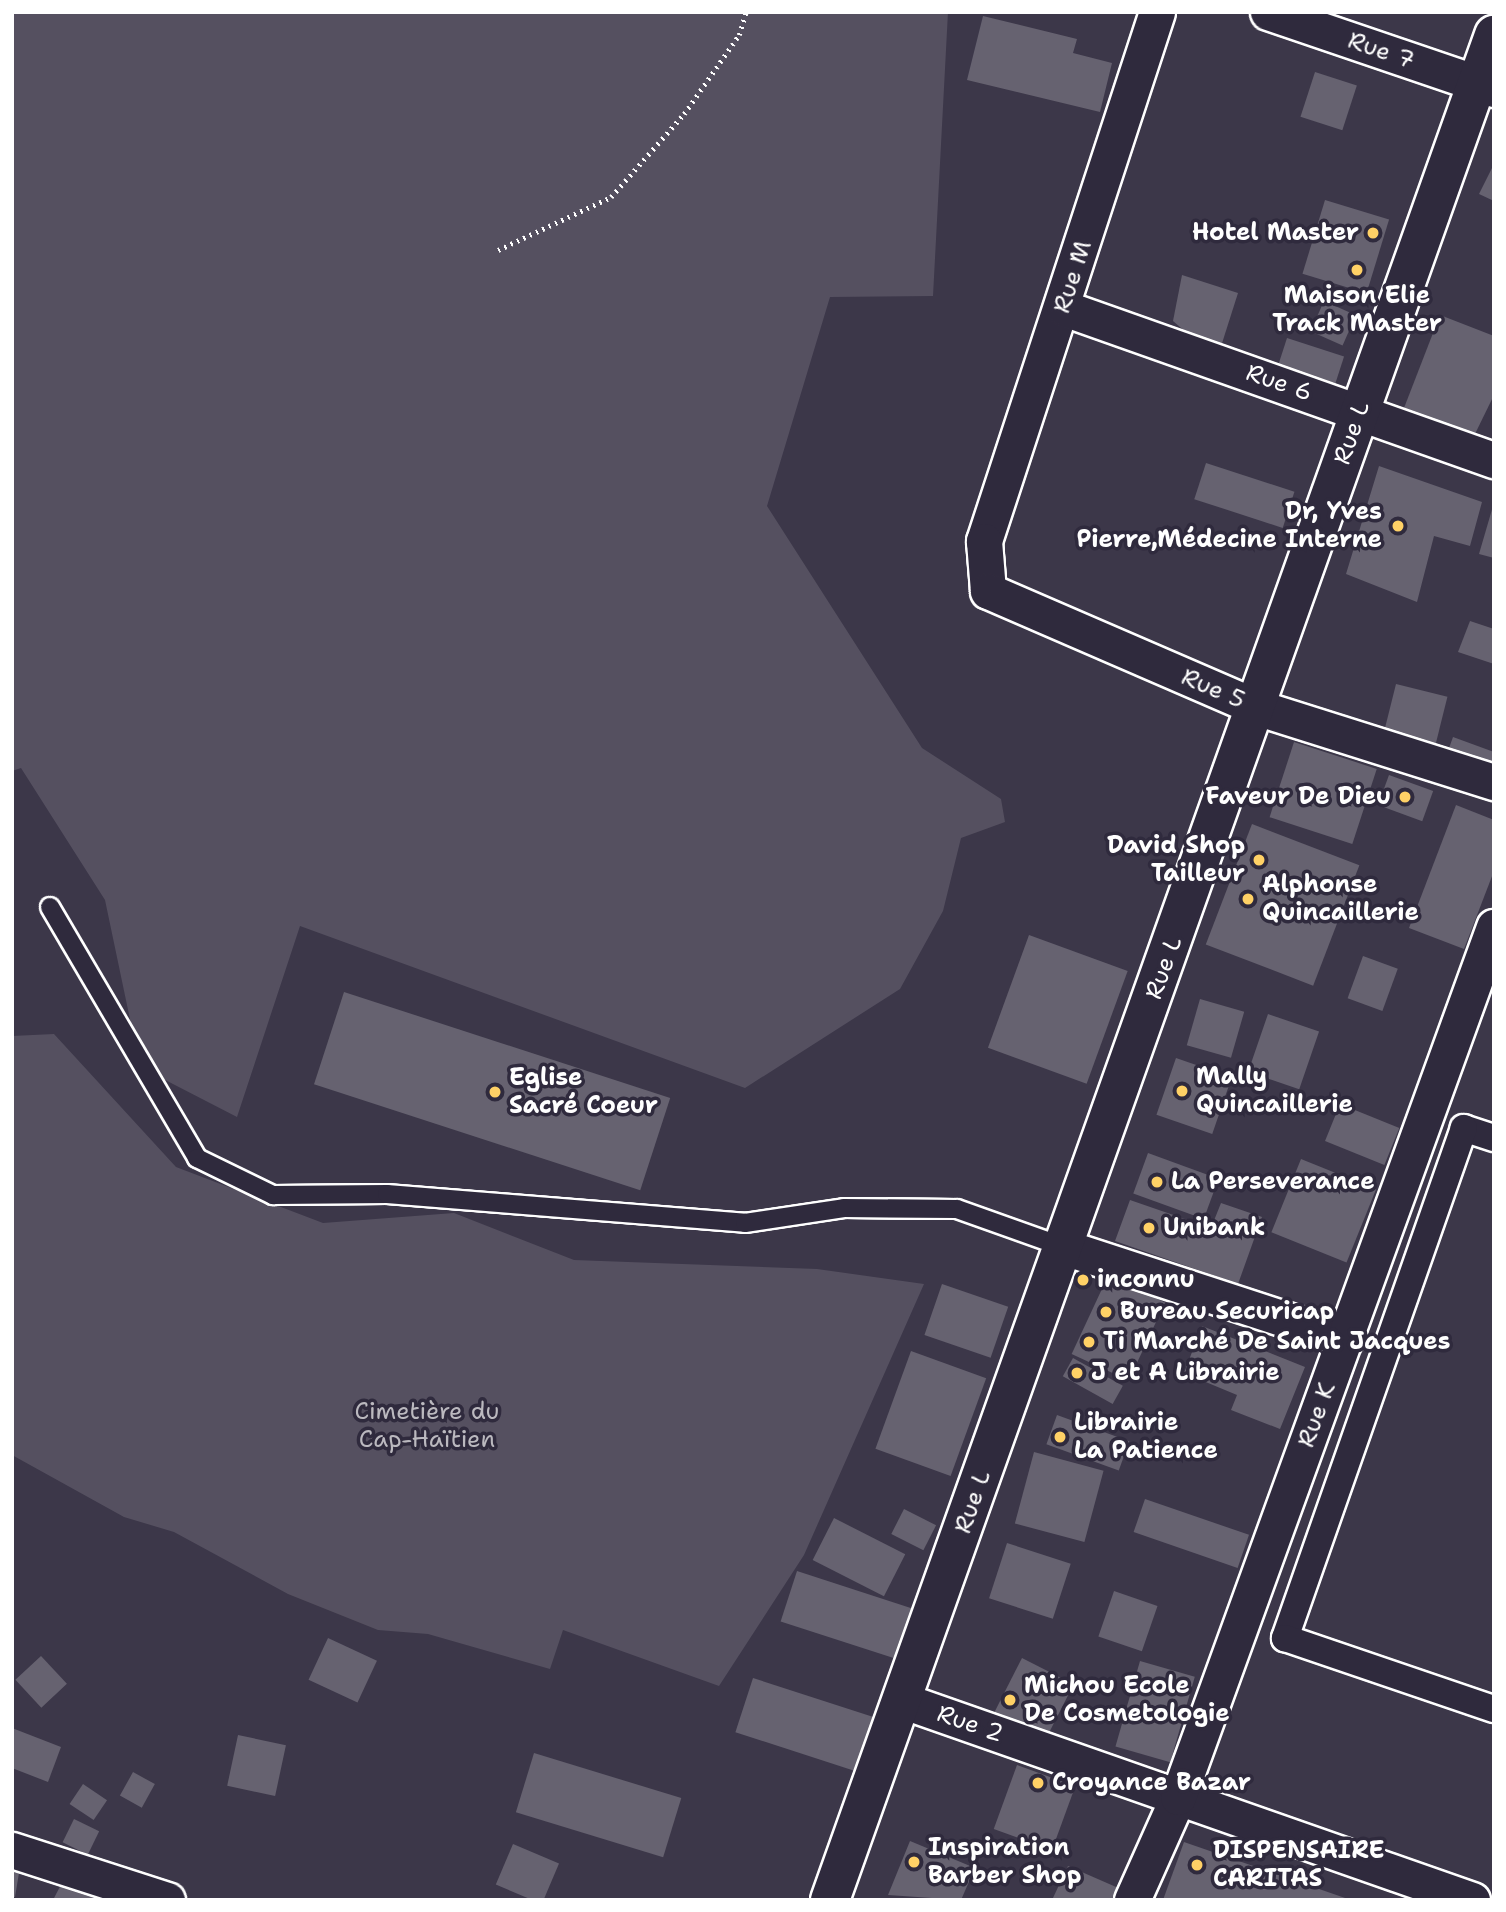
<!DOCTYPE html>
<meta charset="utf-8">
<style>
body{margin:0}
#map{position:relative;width:1506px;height:1912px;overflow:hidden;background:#3c3749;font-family:"Shantell Sans",sans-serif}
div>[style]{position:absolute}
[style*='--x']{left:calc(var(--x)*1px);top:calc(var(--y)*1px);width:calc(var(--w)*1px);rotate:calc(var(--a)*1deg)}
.green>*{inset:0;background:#555060}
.building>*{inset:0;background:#666270;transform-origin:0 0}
.path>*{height:4.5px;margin-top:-2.25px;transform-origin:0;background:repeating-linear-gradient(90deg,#fff 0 2px,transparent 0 7px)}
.roads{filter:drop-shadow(2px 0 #fff) drop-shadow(-2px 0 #fff) drop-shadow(0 2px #fff) drop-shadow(0 -2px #fff)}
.service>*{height:18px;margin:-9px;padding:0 9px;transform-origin:9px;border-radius:9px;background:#2f2a3d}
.pedestrian>*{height:26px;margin:-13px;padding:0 13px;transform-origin:13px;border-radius:13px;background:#2f2a3d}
.minor>*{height:35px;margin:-17.5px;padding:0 17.5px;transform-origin:17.5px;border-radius:17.5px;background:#2f2a3d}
.tertiary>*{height:38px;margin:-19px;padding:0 19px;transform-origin:19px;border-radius:19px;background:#2f2a3d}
.dots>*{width:19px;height:19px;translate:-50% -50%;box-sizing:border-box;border:4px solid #2f2a3d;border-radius:50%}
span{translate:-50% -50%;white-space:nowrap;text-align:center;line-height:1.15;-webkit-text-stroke:7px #2f2a3d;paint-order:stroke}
.street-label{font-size:24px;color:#fff}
.poi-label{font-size:24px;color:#fff;font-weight:700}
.right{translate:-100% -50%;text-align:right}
.left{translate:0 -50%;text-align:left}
.park-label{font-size:24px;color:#bbb9bf}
.frame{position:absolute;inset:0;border:14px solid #fff;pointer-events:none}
</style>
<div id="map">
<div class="green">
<i style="clip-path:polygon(12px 12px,948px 12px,933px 296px,830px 297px,767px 506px,922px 748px,1001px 799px,1005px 822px,961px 838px,943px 911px,900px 989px,745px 1088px,300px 926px,237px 1117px,140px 1067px,105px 900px,21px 768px,12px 771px)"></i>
<i style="clip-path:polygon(54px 1034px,176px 1167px,323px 1223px,454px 1213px,574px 1260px,817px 1269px,924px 1284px,804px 1555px,719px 1686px,563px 1630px,550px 1669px,428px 1634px,378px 1630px,288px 1594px,174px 1532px,124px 1517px,12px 1455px,12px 1036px)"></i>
</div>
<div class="building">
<i style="clip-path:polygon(983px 16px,1077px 39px,1073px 53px,1112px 63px,1100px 112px,967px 80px)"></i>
<i style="left:1315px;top:72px;width:44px;height:47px;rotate:18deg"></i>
<i style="clip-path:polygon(1494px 164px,1494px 201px,1479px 194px)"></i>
<i style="left:1325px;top:200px;width:67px;height:77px;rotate:17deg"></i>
<i style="clip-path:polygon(1182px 275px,1238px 293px,1217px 359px,1173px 321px)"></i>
<i style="left:1324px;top:301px;width:35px;height:33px;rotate:24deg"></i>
<i style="clip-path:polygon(1440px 315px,1494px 336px,1494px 395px,1474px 436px,1404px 408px)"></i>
<i style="left:1287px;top:338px;width:60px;height:28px;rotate:18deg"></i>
<i style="left:1206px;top:463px;width:93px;height:38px;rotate:18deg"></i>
<i style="clip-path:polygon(1379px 466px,1482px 502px,1470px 546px,1434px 536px,1417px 602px,1346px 574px)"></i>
<i style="clip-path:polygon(1493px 506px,1494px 506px,1494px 558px,1479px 554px)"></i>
<i style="clip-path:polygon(1470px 621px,1494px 629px,1494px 664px,1458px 652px)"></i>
<i style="left:1396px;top:684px;width:53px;height:57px;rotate:14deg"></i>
<i style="clip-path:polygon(1453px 737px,1494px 752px,1494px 767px,1448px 751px)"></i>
<i style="left:1294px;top:742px;width:87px;height:79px;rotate:18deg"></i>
<i style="left:1389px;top:775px;width:47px;height:32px;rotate:20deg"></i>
<i style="clip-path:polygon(1456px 805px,1494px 820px,1494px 871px,1464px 949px,1409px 928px)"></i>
<i style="left:1252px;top:824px;width:115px;height:129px;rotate:21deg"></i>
<i style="left:1029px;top:935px;width:105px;height:120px;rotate:20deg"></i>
<i style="left:1363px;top:956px;width:37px;height:45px;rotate:20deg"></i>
<i style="left:344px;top:992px;width:343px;height:97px;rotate:18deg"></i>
<i style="left:1200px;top:999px;width:46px;height:48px;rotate:16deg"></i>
<i style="left:1268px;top:1014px;width:54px;height:61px;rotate:19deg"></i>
<i style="left:1176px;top:1058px;width:59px;height:60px;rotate:19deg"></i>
<i style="left:1340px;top:1104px;width:64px;height:40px;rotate:22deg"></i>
<i style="left:1148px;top:1153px;width:75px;height:43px;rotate:20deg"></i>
<i style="left:1301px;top:1159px;width:81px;height:79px;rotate:22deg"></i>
<i style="clip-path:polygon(1130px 1200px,1211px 1228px,1221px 1203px,1262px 1217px,1238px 1284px,1115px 1241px)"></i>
<i style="left:1108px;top:1276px;width:63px;height:86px;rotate:25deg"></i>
<i style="left:942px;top:1284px;width:70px;height:54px;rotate:19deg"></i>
<i style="clip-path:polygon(1202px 1326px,1305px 1367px,1280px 1429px,1231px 1410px,1237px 1395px,1184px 1373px)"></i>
<i style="left:911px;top:1351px;width:80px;height:104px;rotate:20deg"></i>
<i style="left:1073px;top:1358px;width:57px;height:21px;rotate:29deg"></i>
<i style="left:1057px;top:1415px;width:77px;height:31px;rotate:20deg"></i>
<i style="left:1034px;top:1452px;width:72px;height:74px;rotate:15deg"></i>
<i style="left:1145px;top:1499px;width:110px;height:35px;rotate:19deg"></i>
<i style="left:904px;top:1509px;width:36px;height:28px;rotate:27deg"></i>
<i style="left:834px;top:1518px;width:80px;height:47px;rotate:27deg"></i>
<i style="left:1007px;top:1543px;width:67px;height:58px;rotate:18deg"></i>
<i style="left:797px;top:1571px;width:122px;height:53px;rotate:18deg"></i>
<i style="left:1114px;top:1591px;width:46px;height:48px;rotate:19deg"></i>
<i style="left:328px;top:1638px;width:54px;height:46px;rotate:25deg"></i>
<i style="left:41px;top:1656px;width:38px;height:35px;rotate:47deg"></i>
<i style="left:1022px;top:1658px;width:58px;height:65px;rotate:27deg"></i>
<i style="left:1140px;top:1661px;width:57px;height:89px;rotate:16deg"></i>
<i style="left:753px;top:1678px;width:129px;height:57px;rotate:18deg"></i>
<i style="clip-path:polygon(12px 1728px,61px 1747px,48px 1782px,12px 1768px)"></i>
<i style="left:238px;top:1735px;width:49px;height:52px;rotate:12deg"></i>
<i style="left:534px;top:1753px;width:154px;height:62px;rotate:17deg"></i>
<i style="left:1017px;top:1765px;width:62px;height:68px;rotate:20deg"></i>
<i style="left:133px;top:1772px;width:25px;height:27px;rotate:29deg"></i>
<i style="left:83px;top:1784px;width:29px;height:24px;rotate:34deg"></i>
<i style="left:74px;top:1819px;width:28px;height:26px;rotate:26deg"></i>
<i style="clip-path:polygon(910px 1841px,975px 1868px,961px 1900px,888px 1895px)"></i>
<i style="clip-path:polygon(1184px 1842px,1348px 1899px,1348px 1900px,1163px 1900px)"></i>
<i style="left:513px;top:1844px;width:50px;height:44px;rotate:23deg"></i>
<i style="clip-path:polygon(12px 1860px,21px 1861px,15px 1897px,12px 1897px)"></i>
<i style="clip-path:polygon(1068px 1866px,1123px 1890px,1118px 1900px,1052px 1900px)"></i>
<i style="clip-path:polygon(65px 1877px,110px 1900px,53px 1900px)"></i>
</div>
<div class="path">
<i style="--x:498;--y:250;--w:125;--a:-25.1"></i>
<i style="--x:611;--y:197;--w:111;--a:-48.7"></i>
<i style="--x:684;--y:114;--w:96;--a:-55.2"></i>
<i style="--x:739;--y:35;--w:24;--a:-73"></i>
</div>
<div class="roads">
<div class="service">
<i style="--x:50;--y:907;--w:291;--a:59.6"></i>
<i style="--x:197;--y:1158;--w:85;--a:26"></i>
<i style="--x:273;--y:1195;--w:114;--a:-0.5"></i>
<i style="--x:387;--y:1194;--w:359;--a:4.6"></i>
<i style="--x:745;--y:1223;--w:100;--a:-8.6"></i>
<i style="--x:844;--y:1208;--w:113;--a:0.5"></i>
<i style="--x:957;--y:1209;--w:114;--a:19.6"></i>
</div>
<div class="pedestrian">
<i style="--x:1494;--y:1138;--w:32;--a:-162"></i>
<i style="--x:1464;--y:1128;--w:541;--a:109.34"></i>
<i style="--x:1285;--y:1638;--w:221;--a:18.8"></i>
</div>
<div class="minor">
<i style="--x:1157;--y:12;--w:557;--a:108.11"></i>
<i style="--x:984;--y:541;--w:50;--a:85.4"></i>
<i style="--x:988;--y:591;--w:292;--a:23.4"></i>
<i style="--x:1256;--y:707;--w:250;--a:17.5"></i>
<i style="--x:1268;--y:12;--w:239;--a:18.8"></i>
<i style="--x:1064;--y:308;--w:456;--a:19.5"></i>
<i style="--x:1064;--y:1247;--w:296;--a:18.1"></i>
<i style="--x:904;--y:1701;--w:602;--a:19.31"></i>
<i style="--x:12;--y:1850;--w:163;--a:17.9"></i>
<i style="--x:1132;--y:1900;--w:113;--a:-65.9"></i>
<i style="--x:1178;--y:1797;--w:926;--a:-70.04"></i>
</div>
<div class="tertiary">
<i style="--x:830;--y:1900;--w:1980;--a:-70.4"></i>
</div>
</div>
<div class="dots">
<i style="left:1373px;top:233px;background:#ffd166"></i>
<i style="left:1357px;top:270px;background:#ffd166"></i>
<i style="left:1398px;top:526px;background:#ffd166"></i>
<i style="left:1405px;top:797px;background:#ffd166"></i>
<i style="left:1259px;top:860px;background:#ffd166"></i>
<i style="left:1248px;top:899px;background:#ffd166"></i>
<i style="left:1182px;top:1091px;background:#ffd166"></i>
<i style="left:495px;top:1092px;background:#ffd166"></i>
<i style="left:1157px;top:1182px;background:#ffd166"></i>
<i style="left:1149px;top:1228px;background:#ffd166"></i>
<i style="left:1083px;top:1280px;background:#ffd166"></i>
<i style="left:1106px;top:1312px;background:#ffd166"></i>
<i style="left:1089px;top:1342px;background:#ffd166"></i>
<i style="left:1077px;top:1373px;background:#ffd166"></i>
<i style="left:1060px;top:1437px;background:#ffd166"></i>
<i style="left:1010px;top:1700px;background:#ffd166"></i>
<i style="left:1038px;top:1783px;background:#ffd166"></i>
<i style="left:914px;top:1862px;background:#ffd166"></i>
<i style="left:1197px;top:1865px;background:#ffd166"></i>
</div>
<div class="street-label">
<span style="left:1381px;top:51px;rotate:19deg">Rue 7</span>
<span style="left:1073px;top:277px;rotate:-72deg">Rue M</span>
<span style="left:1279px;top:383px;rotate:19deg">Rue 6</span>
<span style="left:1352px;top:433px;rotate:-71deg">Rue L</span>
<span style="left:1213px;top:689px;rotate:23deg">Rue 5</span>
<span style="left:1164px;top:968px;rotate:-70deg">Rue L</span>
<span style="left:1317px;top:1415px;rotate:-70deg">Rue K</span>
<span style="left:973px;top:1502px;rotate:-71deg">Rue L</span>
<span style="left:970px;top:1724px;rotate:19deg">Rue 2</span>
</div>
<div class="poi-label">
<span class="right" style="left:1359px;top:233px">Hotel Master</span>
<span style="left:1357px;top:310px">Maison Elie<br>Track Master</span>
<span class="right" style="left:1382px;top:526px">Dr, Yves<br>Pierre,Médecine Interne</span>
<span class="right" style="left:1391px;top:797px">Faveur De Dieu</span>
<span class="right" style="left:1245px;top:860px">David Shop<br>Tailleur</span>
<span class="left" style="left:1262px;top:899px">Alphonse<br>Quincaillerie</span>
<span class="left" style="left:1196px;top:1091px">Mally<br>Quincaillerie</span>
<span class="left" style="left:509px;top:1092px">Eglise<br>Sacré Coeur</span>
<span class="left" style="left:1171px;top:1182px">La Perseverance</span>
<span class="left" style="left:1163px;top:1228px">Unibank</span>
<span class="left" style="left:1097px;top:1280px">inconnu</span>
<span class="left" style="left:1120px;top:1312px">Bureau Securicap</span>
<span class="left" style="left:1103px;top:1342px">Ti Marché De Saint Jacques</span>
<span class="left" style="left:1091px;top:1373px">J et A Librairie</span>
<span class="left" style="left:1074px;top:1437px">Librairie<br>La Patience</span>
<span class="left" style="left:1024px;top:1700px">Michou Ecole<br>De Cosmetologie</span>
<span class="left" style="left:1052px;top:1783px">Croyance Bazar</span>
<span class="left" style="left:928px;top:1862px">Inspiration<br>Barber Shop</span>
<span class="left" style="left:1213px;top:1865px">DISPENSAIRE<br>CARITAS</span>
</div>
<div class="park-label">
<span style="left:427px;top:1426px">Cimetière du<br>Cap-Haïtien</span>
</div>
<div class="frame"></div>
</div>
